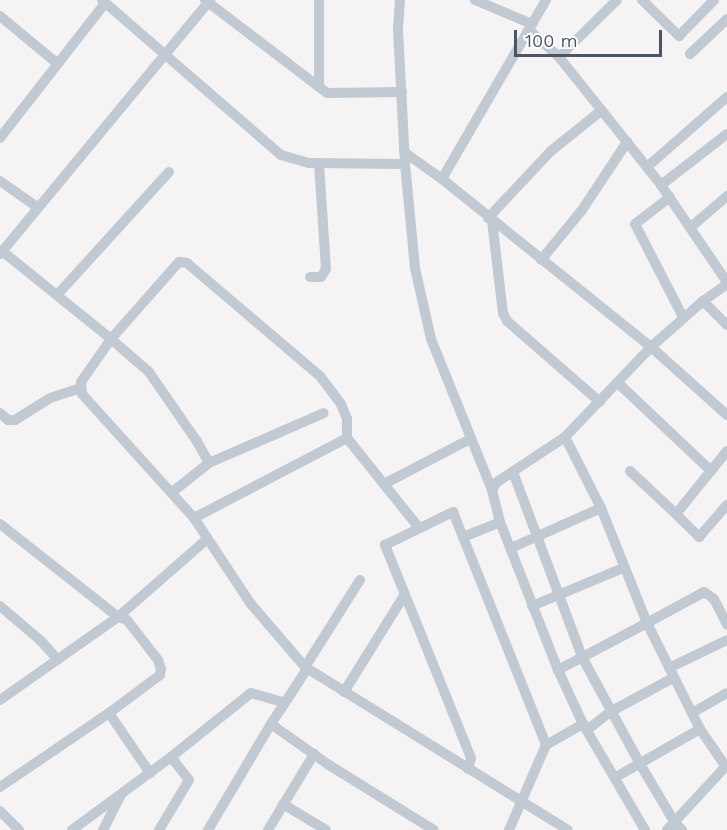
<!DOCTYPE html>
<style>
body{margin:0}
#map{position:relative;width:727px;height:830px;overflow:hidden;background:#f5f3f3;font-family:"Work Sans",sans-serif}
div>[style]{position:absolute}
[style*='--x']{left:calc(var(--x)*1px);top:calc(var(--y)*1px);width:calc(var(--w)*1px);rotate:calc(var(--a)*1deg)}
.minor>*{height:10px;margin:-5px;padding:0 5px;transform-origin:5px;border-radius:5px;background:#c1cad2}
span{translate:-50% -50%;white-space:nowrap;text-align:center;line-height:1.15;-webkit-text-stroke:5px #fff;paint-order:stroke}
.scale{position:absolute;left:514px;top:30px;width:148px;height:27px;box-sizing:border-box;border:3px solid #4a5661;border-top:0;padding-left:8px;font-size:18px;line-height:21px;white-space:nowrap;color:#4a5661;-webkit-text-stroke:4px #fff;paint-order:stroke}
</style>
<div id="map">
<div class="minor">
<i style="--x:102;--y:0;--w:237;--a:40.9"></i>
<i style="--x:281;--y:155;--w:29;--a:16"></i>
<i style="--x:309;--y:163;--w:96;--a:0.6"></i>
<i style="--x:205;--y:0;--w:153;--a:37.3"></i>
<i style="--x:327;--y:93;--w:75;--a:-0.8"></i>
<i style="--x:400;--y:0;--w:30;--a:94"></i>
<i style="--x:398;--y:30;--w:134;--a:87"></i>
<i style="--x:405;--y:164;--w:104;--a:84.5"></i>
<i style="--x:415;--y:268;--w:73;--a:77.3"></i>
<i style="--x:431;--y:339;--w:163;--a:68"></i>
<i style="--x:492;--y:490;--w:33;--a:76"></i>
<i style="--x:500;--y:522;--w:159;--a:68.6"></i>
<i style="--x:558;--y:670;--w:60;--a:65.2"></i>
<i style="--x:583;--y:724;--w:123;--a:59.7"></i>
<i style="--x:475;--y:0;--w:62;--a:22.8"></i>
<i style="--x:546;--y:0;--w:207;--a:120.2"></i>
<i style="--x:442;--y:179;--w:268;--a:38.8"></i>
<i style="--x:651;--y:347;--w:102;--a:41.8"></i>
<i style="--x:642;--y:0;--w:52;--a:44.2"></i>
<i style="--x:679;--y:36;--w:50;--a:-45.8"></i>
<i style="--x:0;--y:16;--w:75;--a:39.6"></i>
<i style="--x:529;--y:30;--w:40;--a:42"></i>
<i style="--x:559;--y:57;--w:81;--a:-44.5"></i>
<i style="--x:690;--y:54;--w:51;--a:-43.4"></i>
<i style="--x:559;--y:57;--w:164;--a:51.4"></i>
<i style="--x:661;--y:185;--w:117;--a:55.8"></i>
<i style="--x:319;--y:87;--w:87;--a:-90"></i>
<i style="--x:0;--y:138;--w:171;--a:-52.1"></i>
<i style="--x:404;--y:152;--w:47;--a:35.4"></i>
<i style="--x:647;--y:167;--w:106;--a:-41.2"></i>
<i style="--x:0;--y:181;--w:45;--a:35.1"></i>
<i style="--x:661;--y:185;--w:83;--a:-37.7"></i>
<i style="--x:670;--y:197;--w:44;--a:142.4"></i>
<i style="--x:635;--y:224;--w:105;--a:62.7"></i>
<i style="--x:488;--y:218;--w:92;--a:-46.8"></i>
<i style="--x:551;--y:151;--w:65;--a:-38.8"></i>
<i style="--x:492;--y:221;--w:93;--a:83.2"></i>
<i style="--x:503;--y:313;--w:9;--a:63"></i>
<i style="--x:507;--y:321;--w:123;--a:41.1"></i>
<i style="--x:691;--y:227;--w:48;--a:-40.7"></i>
<i style="--x:2;--y:251;--w:140;--a:38.9"></i>
<i style="--x:111;--y:339;--w:103;--a:-48.6"></i>
<i style="--x:179;--y:262;--w:8;--a:7"></i>
<i style="--x:187;--y:263;--w:175;--a:40.4"></i>
<i style="--x:320;--y:376;--w:35;--a:53"></i>
<i style="--x:341;--y:404;--w:16;--a:68"></i>
<i style="--x:347;--y:419;--w:19;--a:90"></i>
<i style="--x:0;--y:254;--w:330;--a:-50.4"></i>
<i style="--x:541;--y:260;--w:65;--a:-50.6"></i>
<i style="--x:582;--y:210;--w:82;--a:-56.5"></i>
<i style="--x:310;--y:277;--w:11;--a:0"></i>
<i style="--x:321;--y:277;--w:9;--a:-58"></i>
<i style="--x:326;--y:269;--w:106;--a:-93.8"></i>
<i style="--x:58;--y:294;--w:165;--a:-47.7"></i>
<i style="--x:703;--y:301;--w:34;--a:45"></i>
<i style="--x:618;--y:383;--w:128;--a:43.4"></i>
<i style="--x:0;--y:413;--w:11;--a:41"></i>
<i style="--x:8;--y:420;--w:7;--a:0"></i>
<i style="--x:15;--y:420;--w:41;--a:-32.2"></i>
<i style="--x:50;--y:398;--w:33;--a:-18"></i>
<i style="--x:565;--y:437;--w:80;--a:63.1"></i>
<i style="--x:727;--y:451;--w:81;--a:129"></i>
<i style="--x:676;--y:514;--w:33;--a:45"></i>
<i style="--x:699;--y:537;--w:43;--a:-48.8"></i>
<i style="--x:209;--y:463;--w:26;--a:-119"></i>
<i style="--x:196;--y:440;--w:83;--a:-124.7"></i>
<i style="--x:149;--y:372;--w:50;--a:-139"></i>
<i style="--x:111;--y:339;--w:52;--a:124.9"></i>
<i style="--x:81;--y:382;--w:12;--a:85"></i>
<i style="--x:82;--y:394;--w:167;--a:47.9"></i>
<i style="--x:194;--y:518;--w:103;--a:56.5"></i>
<i style="--x:251;--y:604;--w:83;--a:49.4"></i>
<i style="--x:305;--y:667;--w:309;--a:31.8"></i>
<i style="--x:630;--y:471;--w:63;--a:43.1"></i>
<i style="--x:513;--y:472;--w:197;--a:69.5"></i>
<i style="--x:582;--y:657;--w:122;--a:61.5"></i>
<i style="--x:640;--y:764;--w:69;--a:59.3"></i>
<i style="--x:675;--y:823;--w:10;--a:45"></i>
<i style="--x:384;--y:484;--w:97;--a:-27.6"></i>
<i style="--x:492;--y:490;--w:9;--a:-58"></i>
<i style="--x:497;--y:482;--w:82;--a:-33.5"></i>
<i style="--x:565;--y:437;--w:124;--a:-46.3"></i>
<i style="--x:651;--y:347;--w:69;--a:-41.5"></i>
<i style="--x:703;--y:301;--w:29;--a:-35"></i>
<i style="--x:171;--y:493;--w:48;--a:-38.3"></i>
<i style="--x:209;--y:463;--w:125;--a:-23.5"></i>
<i style="--x:194;--y:518;--w:173;--a:-27.6"></i>
<i style="--x:347;--y:438;--w:115;--a:51.3"></i>
<i style="--x:0;--y:524;--w:150;--a:38.2"></i>
<i style="--x:118;--y:617;--w:117;--a:-41.2"></i>
<i style="--x:463;--y:537;--w:40;--a:-22"></i>
<i style="--x:511;--y:548;--w:98;--a:-24"></i>
<i style="--x:601;--y:508;--w:124;--a:68.2"></i>
<i style="--x:647;--y:623;--w:101;--a:152.2"></i>
<i style="--x:0;--y:606;--w:54;--a:40.5"></i>
<i style="--x:41;--y:641;--w:25;--a:48"></i>
<i style="--x:532;--y:606;--w:99;--a:-22.7"></i>
<i style="--x:305;--y:667;--w:103;--a:-57.7"></i>
<i style="--x:669;--y:668;--w:64;--a:-25.8"></i>
<i style="--x:307;--y:669;--w:66;--a:123.2"></i>
<i style="--x:271;--y:724;--w:71;--a:35.3"></i>
<i style="--x:329;--y:765;--w:123;--a:31.8"></i>
<i style="--x:344;--y:692;--w:115;--a:-58.1"></i>
<i style="--x:0;--y:700;--w:144;--a:-35.1"></i>
<i style="--x:118;--y:617;--w:9;--a:18"></i>
<i style="--x:127;--y:620;--w:51;--a:52.2"></i>
<i style="--x:158;--y:660;--w:9;--a:72"></i>
<i style="--x:161;--y:669;--w:6;--a:99"></i>
<i style="--x:160;--y:675;--w:64;--a:143.3"></i>
<i style="--x:109;--y:713;--w:132;--a:145.8"></i>
<i style="--x:109;--y:713;--w:73;--a:55.7"></i>
<i style="--x:692;--y:713;--w:40;--a:-29.7"></i>
<i style="--x:587;--y:730;--w:29;--a:-38"></i>
<i style="--x:610;--y:712;--w:72;--a:-28.4"></i>
<i style="--x:726;--y:767;--w:46;--a:-124.4"></i>
<i style="--x:700;--y:729;--w:119;--a:-116.6"></i>
<i style="--x:647;--y:623;--w:65;--a:-28.5"></i>
<i style="--x:704;--y:592;--w:12;--a:35"></i>
<i style="--x:714;--y:599;--w:29;--a:63"></i>
<i style="--x:468;--y:769;--w:11;--a:-75"></i>
<i style="--x:471;--y:758;--w:230;--a:-112"></i>
<i style="--x:385;--y:545;--w:76;--a:-25.9"></i>
<i style="--x:453;--y:512;--w:251;--a:68.2"></i>
<i style="--x:616;--y:777;--w:97;--a:-29.7"></i>
<i style="--x:283;--y:804;--w:50;--a:31.2"></i>
<i style="--x:0;--y:811;--w:27;--a:45"></i>
<i style="--x:72;--y:830;--w:123;--a:-36.4"></i>
<i style="--x:103;--y:830;--w:38;--a:-63"></i>
<i style="--x:159;--y:830;--w:58;--a:-59"></i>
<i style="--x:189;--y:780;--w:29;--a:-128"></i>
<i style="--x:171;--y:757;--w:102;--a:-38.7"></i>
<i style="--x:251;--y:693;--w:35;--a:16"></i>
<i style="--x:208;--y:830;--w:123;--a:-59.3"></i>
<i style="--x:268;--y:830;--w:89;--a:-58.8"></i>
<i style="--x:509;--y:830;--w:93;--a:-66.5"></i>
<i style="--x:546;--y:745;--w:43;--a:-29.6"></i>
<i style="--x:667;--y:830;--w:88;--a:-47.3"></i>
</div>
<div class="scale">100 m</div>
</div>
